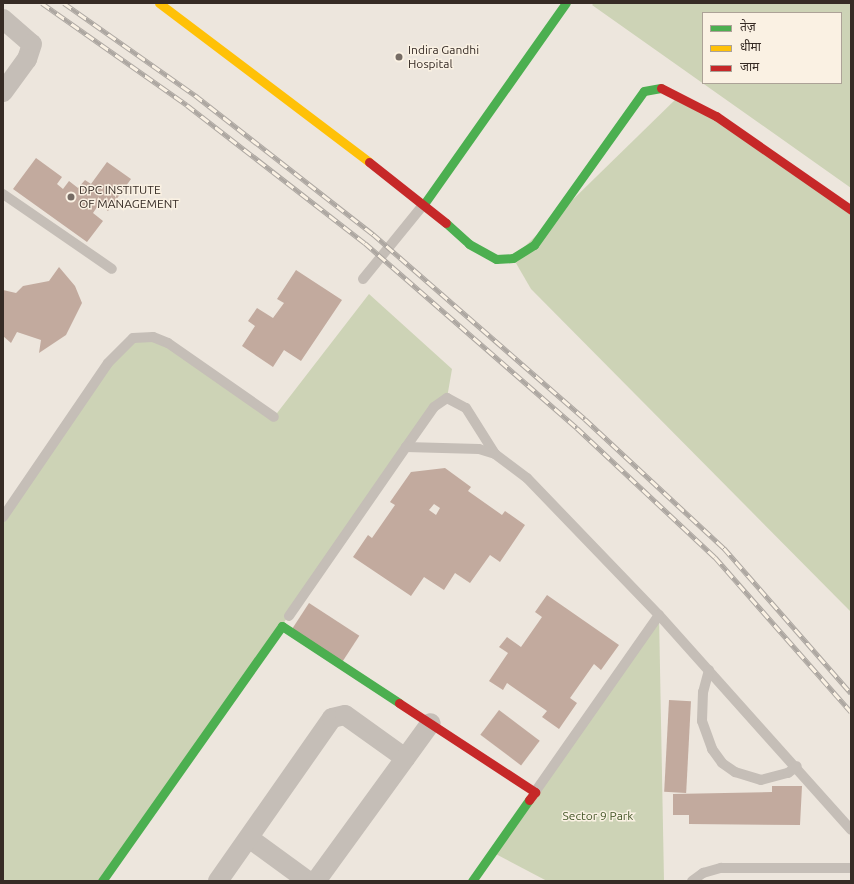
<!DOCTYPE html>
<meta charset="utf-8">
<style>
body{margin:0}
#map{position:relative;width:854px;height:884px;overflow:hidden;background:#ede6dd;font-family:Ubuntu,"Noto Sans Devanagari",sans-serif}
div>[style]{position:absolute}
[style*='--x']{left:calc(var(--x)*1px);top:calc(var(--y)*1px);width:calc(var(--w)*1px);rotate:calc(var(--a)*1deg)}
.green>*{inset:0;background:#cdd3b6}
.building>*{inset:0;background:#c2aa9e;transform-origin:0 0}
.lane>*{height:10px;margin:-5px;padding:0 5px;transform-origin:5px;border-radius:5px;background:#c5beb7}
.street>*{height:20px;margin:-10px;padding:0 10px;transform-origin:10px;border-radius:10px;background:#c5beb7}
.fast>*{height:9px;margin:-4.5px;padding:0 4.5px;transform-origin:4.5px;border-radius:4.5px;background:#4caf50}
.slow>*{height:9px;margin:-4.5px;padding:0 4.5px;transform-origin:4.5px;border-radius:4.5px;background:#ffc107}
.jam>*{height:9px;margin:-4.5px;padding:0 4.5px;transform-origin:4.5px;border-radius:4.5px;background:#c62828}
.rail>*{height:4.5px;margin-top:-2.25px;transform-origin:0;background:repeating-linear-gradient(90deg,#faf1e3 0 9px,#ada7a1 0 18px);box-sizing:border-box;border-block:1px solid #ada7a1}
.dots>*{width:11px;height:11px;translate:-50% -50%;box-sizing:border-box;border:2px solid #faf1e3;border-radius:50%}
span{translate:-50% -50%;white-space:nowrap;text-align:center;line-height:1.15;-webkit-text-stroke:3px #faf1e3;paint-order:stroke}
.poi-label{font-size:12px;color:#362b25}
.left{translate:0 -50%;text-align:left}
.park-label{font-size:12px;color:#435627}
.frame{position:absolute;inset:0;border:4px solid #362b25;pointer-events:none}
.legend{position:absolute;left:702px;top:12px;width:140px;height:72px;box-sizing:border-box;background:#faf1e3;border:1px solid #aca297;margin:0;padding:5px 7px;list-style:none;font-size:12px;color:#362b25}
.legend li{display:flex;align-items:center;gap:8px;height:20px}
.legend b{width:20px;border:1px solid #aca297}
</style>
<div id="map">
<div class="green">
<i style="clip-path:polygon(evenodd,594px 3px,851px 3px,851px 188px,592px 5px,594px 3px,703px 13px,841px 13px,841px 83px,703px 83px,703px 13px)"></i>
<i style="clip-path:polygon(680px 95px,851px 213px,851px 612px,531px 289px,513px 258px)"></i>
<i style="clip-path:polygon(369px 294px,452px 369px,447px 398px,406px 447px,104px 881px,3px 881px,3px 514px,124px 344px,153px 337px,274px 417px)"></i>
<i style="clip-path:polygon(659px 615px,664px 881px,547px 881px,492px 852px)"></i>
</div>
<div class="building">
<i style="clip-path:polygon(36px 158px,62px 177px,57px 184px,63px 189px,69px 181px,78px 188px,85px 180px,91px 184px,107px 162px,131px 179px,108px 211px,99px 204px,93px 213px,103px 221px,87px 242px,13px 189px)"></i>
<i style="clip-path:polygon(59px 267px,75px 286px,82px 303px,66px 335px,39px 353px,41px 340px,17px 332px,11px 343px,3px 336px,3px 290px,16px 293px,23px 286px,49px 281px)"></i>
<i style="clip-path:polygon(296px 270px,342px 300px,301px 361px,284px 350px,273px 367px,242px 346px,255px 326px,248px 321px,257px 308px,273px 318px,284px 303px,277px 299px)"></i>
<i style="clip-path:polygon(evenodd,445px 468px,471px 487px,468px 491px,502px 515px,505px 511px,525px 525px,500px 562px,490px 555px,470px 583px,455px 573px,444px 590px,424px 577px,411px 596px,353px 557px,368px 535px,372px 538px,395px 505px,390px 502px,411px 472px,445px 468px,434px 504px,440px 508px,436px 515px,429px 510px,434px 504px)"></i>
<i style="clip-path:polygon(547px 595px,619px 645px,601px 670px,594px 664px,570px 698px,577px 703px,559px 729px,542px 717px,547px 711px,507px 683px,503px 690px,489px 681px,508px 653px,499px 647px,507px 637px,521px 647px,542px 617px,535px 612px)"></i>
<i style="left:309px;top:603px;width:60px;height:32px;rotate:33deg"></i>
<i style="left:669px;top:700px;width:22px;height:92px;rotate:3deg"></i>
<i style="left:499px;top:710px;width:51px;height:31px;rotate:37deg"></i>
<i style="clip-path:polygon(772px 786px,802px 786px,800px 825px,689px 824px,689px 815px,673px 815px,673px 794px,772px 792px)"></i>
</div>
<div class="lane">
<i style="--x:3;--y:194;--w:132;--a:34.5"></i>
<i style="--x:363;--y:279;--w:97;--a:-50.9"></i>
<i style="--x:406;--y:447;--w:49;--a:-55"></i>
<i style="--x:434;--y:407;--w:16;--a:-35"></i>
<i style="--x:447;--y:398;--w:21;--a:28"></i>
<i style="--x:466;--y:408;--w:54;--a:57.8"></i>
<i style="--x:3;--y:517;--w:186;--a:-55.7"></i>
<i style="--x:108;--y:363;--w:35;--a:-45"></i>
<i style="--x:133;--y:338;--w:20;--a:-3"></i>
<i style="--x:153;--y:337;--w:16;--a:22"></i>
<i style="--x:168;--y:343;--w:129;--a:34.9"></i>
<i style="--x:289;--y:616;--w:206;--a:-55.3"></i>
<i style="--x:406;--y:447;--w:73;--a:1.6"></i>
<i style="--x:479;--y:449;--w:17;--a:17"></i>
<i style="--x:495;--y:454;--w:40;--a:37"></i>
<i style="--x:527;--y:478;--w:190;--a:46.1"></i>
<i style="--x:659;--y:615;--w:288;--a:48.2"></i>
<i style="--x:709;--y:670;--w:23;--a:105"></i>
<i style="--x:703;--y:692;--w:29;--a:92"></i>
<i style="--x:702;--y:721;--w:30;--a:70"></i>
<i style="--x:712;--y:749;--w:17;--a:54"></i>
<i style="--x:722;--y:763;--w:16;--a:35"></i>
<i style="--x:735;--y:772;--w:27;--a:17"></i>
<i style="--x:761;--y:780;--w:28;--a:-15"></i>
<i style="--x:788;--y:773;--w:11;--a:-38"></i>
<i style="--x:535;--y:792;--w:216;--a:-55"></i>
<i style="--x:692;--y:881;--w:14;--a:-36"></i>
<i style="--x:703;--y:873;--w:19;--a:-16"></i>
<i style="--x:721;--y:868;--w:130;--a:0"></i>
</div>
<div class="street">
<i style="--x:3;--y:19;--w:38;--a:41"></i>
<i style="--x:32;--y:44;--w:16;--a:108"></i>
<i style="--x:27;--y:59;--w:41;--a:126"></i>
<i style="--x:249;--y:838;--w:73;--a:36.1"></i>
<i style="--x:218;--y:881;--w:199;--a:-55"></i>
<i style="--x:332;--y:718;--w:13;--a:-13"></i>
<i style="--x:345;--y:715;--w:74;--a:35.6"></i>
<i style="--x:316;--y:881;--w:195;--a:-54"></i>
</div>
<div class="fast">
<i style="--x:424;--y:204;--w:246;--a:-54.8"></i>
<i style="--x:446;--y:223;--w:31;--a:42"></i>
<i style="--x:469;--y:244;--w:31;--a:29"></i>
<i style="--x:496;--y:259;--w:17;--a:-3"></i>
<i style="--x:513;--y:258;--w:25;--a:-32"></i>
<i style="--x:534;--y:245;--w:189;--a:-54.5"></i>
<i style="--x:644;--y:91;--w:17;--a:-10"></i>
<i style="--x:102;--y:881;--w:312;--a:-54.8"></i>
<i style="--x:282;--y:626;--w:140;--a:33.3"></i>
<i style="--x:472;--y:881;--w:99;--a:-54.9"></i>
</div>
<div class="slow">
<i style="--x:159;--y:3;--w:263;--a:37.1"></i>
</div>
<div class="jam">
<i style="--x:661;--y:88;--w:62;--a:27"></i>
<i style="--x:716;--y:116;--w:165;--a:34.8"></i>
<i style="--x:369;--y:162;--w:98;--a:38.4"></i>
<i style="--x:399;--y:703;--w:163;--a:33.2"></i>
<i style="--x:535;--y:792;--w:10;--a:127"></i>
</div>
<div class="rail">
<i style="--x:42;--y:3;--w:177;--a:35.1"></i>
<i style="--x:187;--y:105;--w:225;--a:37.8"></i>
<i style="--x:365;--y:243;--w:281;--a:41.1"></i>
<i style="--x:577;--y:428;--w:189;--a:43.1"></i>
<i style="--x:715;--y:557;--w:206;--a:48.7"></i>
<i style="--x:64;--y:3;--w:160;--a:35.1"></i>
<i style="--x:195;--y:95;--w:226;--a:38"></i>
<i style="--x:373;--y:234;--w:281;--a:41.1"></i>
<i style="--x:585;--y:419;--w:190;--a:42.9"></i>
<i style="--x:724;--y:548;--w:193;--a:48.8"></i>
</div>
<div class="dots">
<i style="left:399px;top:57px;background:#766c65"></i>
<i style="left:71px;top:197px;background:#766c65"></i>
</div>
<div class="poi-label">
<span class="left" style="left:408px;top:57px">Indira Gandhi<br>Hospital</span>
<span class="left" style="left:79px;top:197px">DPC INSTITUTE<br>OF MANAGEMENT</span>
</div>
<div class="park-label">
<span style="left:598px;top:816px">Sector 9 Park</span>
</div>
<div class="frame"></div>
<ul class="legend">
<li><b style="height:5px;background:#4caf50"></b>तेज़</li>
<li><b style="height:5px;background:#ffc107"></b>धीमा</li>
<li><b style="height:5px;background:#c62828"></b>जाम</li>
</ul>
</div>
